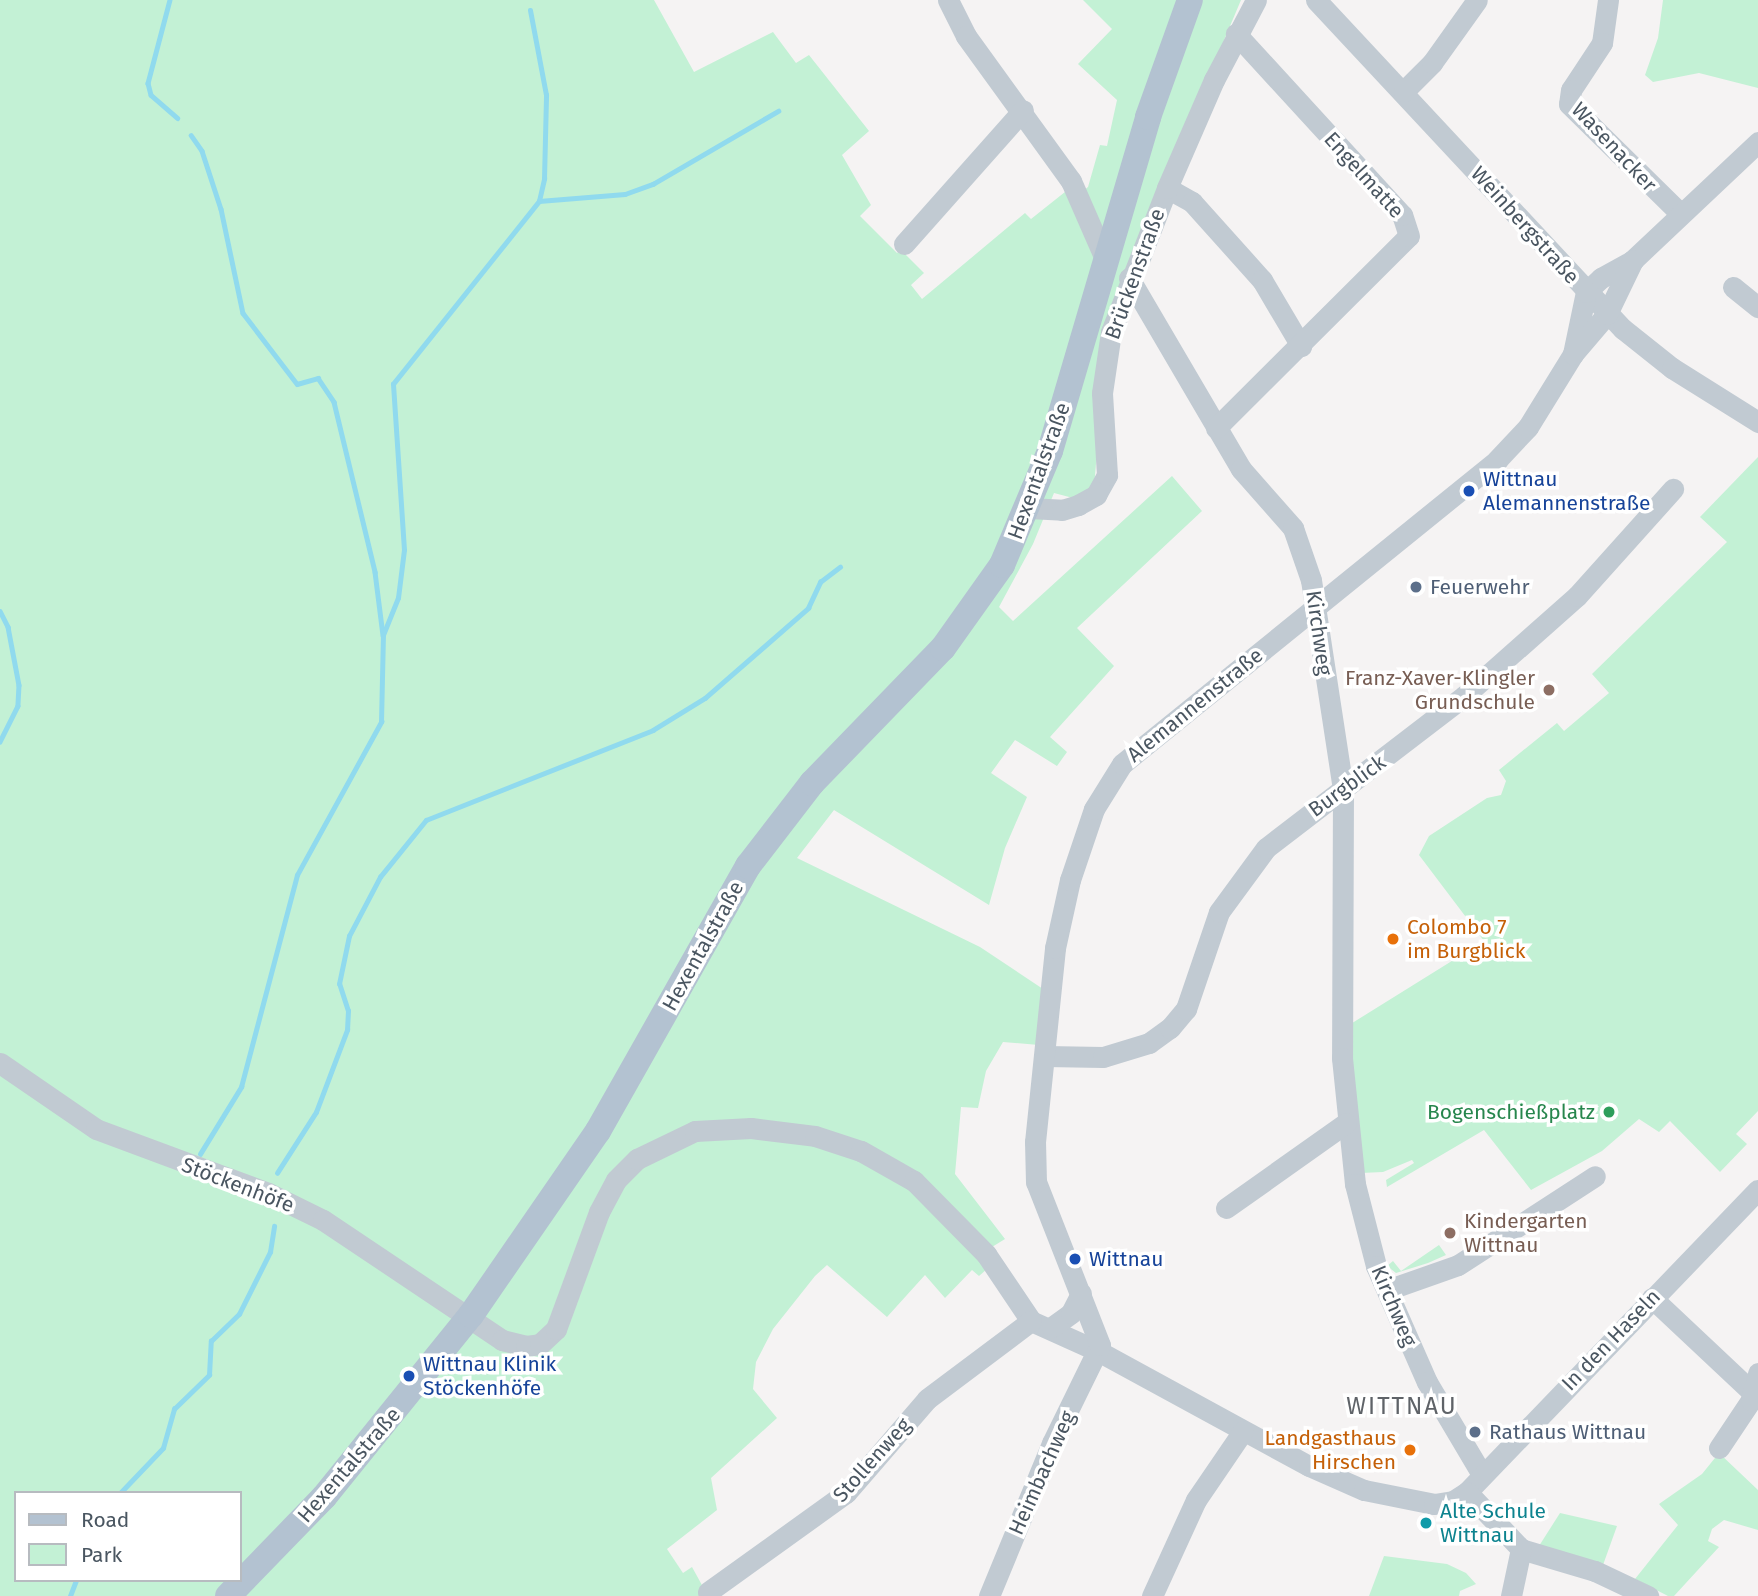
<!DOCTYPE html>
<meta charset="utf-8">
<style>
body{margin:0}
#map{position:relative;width:1758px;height:1596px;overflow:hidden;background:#f5f3f3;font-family:"Fira Sans",sans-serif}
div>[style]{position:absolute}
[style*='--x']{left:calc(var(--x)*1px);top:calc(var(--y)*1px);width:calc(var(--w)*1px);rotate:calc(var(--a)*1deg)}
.green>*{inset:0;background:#c3f1d5}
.stream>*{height:4.5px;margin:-2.25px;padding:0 2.25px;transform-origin:2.25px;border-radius:2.25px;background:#90daee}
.minor>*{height:21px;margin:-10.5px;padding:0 10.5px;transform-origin:10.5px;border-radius:10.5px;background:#c1cad2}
.major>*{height:26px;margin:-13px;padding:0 13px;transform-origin:13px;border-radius:13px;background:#b3c2d1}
.dots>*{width:19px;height:19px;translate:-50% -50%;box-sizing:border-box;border:4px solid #fff;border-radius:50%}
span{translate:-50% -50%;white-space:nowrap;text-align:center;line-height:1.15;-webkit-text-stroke:7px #fff;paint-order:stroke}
.street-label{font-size:21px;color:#4a5661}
.transit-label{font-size:21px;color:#164399}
.left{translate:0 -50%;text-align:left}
.service-label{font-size:21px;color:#4e5e75}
.education-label{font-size:21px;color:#785e54}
.right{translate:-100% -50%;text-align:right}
.food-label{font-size:21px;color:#c56008}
.leisure-label{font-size:21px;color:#27864d}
.culture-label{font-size:21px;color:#0d838f}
.quarter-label{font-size:24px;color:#5f6368;letter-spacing:2px}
.legend{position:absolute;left:14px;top:1491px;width:228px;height:91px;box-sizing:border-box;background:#fff;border:2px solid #b7bbc0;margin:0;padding:9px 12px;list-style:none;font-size:21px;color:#4a5661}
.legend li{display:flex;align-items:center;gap:14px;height:35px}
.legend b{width:35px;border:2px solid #b7bbc0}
</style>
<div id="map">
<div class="green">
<i style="clip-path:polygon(evenodd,0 0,654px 0,694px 72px,773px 32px,796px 63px,809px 55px,869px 131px,842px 155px,871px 205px,860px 216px,897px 253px,901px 250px,924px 273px,911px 285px,922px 299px,1025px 213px,1031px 219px,1070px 188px,1083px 191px,1088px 187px,1100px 145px,1107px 146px,1117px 100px,1078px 64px,1112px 29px,1083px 0,1241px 0,1109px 313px,1094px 487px,1073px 498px,1054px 493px,1033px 544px,999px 607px,1013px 621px,1172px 476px,1202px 511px,1077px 628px,1114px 666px,1050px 737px,1067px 752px,1057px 766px,1015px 740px,991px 773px,1027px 797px,1005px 848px,989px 905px,834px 810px,797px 858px,980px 947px,1043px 989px,1039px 1045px,1003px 1042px,986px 1071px,978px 1108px,961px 1107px,955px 1174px,1005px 1239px,992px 1247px,987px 1269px,979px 1276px,972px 1270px,945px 1298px,925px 1275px,887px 1317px,827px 1265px,815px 1276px,773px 1329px,756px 1362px,753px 1389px,777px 1418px,711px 1478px,717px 1510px,667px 1549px,683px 1573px,692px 1567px,708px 1596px,0 1596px,0 0,16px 1493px,240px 1493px,240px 1580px,16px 1580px,16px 1493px)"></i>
<i style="clip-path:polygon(1663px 0,1758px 0,1758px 88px,1699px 73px,1653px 82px,1645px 75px,1658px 38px)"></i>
<i style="clip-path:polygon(1758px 457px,1758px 1111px,1736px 1134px,1747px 1144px,1720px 1172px,1670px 1121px,1659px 1132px,1639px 1119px,1602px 1151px,1531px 1190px,1484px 1130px,1387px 1187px,1386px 1180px,1414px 1163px,1412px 1160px,1383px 1172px,1361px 1173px,1349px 1025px,1484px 941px,1419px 855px,1429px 836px,1487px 798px,1501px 795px,1506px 781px,1499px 770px,1557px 723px,1564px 731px,1609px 693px,1592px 674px,1727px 542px,1700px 517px)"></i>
<i style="clip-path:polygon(1439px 1245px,1446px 1255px,1428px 1263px,1396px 1273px,1387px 1266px,1393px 1261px,1401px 1271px)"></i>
<i style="clip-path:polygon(1719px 1453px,1758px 1490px,1758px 1530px,1724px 1520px,1712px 1529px,1708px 1541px,1719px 1547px,1674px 1596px,1668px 1596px,1635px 1579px,1678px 1525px,1659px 1504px,1702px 1474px)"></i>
<i style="clip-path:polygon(1560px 1513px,1617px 1526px,1603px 1565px,1539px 1546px)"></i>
<i style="clip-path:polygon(1384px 1556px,1447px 1564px,1466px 1573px,1476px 1584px,1460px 1591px,1459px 1596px,1369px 1596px)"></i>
</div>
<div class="stream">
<i style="--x:170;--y:0;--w:86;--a:104.8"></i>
<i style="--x:148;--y:83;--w:12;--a:76"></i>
<i style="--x:151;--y:95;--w:35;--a:41"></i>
<i style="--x:191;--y:135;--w:19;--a:55"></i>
<i style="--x:202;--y:151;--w:61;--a:71.9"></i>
<i style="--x:221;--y:209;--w:106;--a:78.1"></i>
<i style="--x:243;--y:313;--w:89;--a:52.7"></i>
<i style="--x:297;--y:384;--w:22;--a:-16"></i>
<i style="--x:318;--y:378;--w:29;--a:56"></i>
<i style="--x:334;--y:402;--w:175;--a:76.4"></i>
<i style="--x:375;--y:572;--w:64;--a:82.8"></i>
<i style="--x:539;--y:201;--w:86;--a:-4.7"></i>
<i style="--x:625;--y:194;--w:30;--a:-20"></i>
<i style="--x:653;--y:184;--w:145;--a:-30.3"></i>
<i style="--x:0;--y:611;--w:18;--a:63"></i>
<i style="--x:8;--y:627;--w:59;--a:79.3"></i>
<i style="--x:19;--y:685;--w:21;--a:93"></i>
<i style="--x:18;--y:706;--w:40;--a:116.6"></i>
<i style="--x:200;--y:1154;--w:79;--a:-58.5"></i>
<i style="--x:241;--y:1087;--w:219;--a:-75.2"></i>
<i style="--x:297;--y:875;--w:175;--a:-61.2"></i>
<i style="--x:381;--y:722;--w:87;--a:-88.7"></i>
<i style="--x:383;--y:635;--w:40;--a:-68"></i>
<i style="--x:398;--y:598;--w:48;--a:-82.9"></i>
<i style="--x:404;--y:550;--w:166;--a:-93.8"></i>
<i style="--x:393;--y:384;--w:234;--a:-51.4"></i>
<i style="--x:539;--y:201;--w:23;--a:-77"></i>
<i style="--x:544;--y:179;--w:84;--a:-88.6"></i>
<i style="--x:546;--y:95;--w:86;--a:-100.7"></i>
<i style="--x:277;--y:1173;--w:72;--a:-57.4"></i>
<i style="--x:316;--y:1112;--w:88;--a:-69.3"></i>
<i style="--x:347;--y:1030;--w:19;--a:-87"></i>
<i style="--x:348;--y:1011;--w:28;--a:-108"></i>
<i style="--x:339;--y:984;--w:49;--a:-78.2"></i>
<i style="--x:349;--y:936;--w:67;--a:-62.3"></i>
<i style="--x:380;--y:877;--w:73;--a:-51.1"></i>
<i style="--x:426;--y:820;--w:244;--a:-21.6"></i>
<i style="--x:653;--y:730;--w:61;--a:-31.6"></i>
<i style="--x:705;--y:698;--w:137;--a:-41.1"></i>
<i style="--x:808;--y:608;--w:29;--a:-65"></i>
<i style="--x:820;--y:582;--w:25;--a:-37"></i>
<i style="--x:120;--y:1493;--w:62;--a:-46.3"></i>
<i style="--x:163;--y:1448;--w:41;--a:-74.2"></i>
<i style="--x:174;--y:1409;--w:49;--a:-44.2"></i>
<i style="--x:209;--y:1375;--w:34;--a:-87"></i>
<i style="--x:211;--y:1341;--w:39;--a:-44"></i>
<i style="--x:239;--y:1314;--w:69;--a:-63.4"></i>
<i style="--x:270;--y:1252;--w:26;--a:-81"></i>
<i style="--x:70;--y:1596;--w:17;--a:-69"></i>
</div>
<div class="minor">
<i style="--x:948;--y:0;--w:40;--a:63.4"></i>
<i style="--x:966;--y:36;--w:179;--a:54.1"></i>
<i style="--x:1071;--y:181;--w:87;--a:66.4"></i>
<i style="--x:1316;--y:0;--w:450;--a:47"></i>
<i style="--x:1623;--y:329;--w:63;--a:38.5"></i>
<i style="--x:1672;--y:368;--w:102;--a:32.1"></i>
<i style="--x:1608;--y:0;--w:43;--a:97.9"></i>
<i style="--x:1602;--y:43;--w:56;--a:123.4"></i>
<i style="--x:1571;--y:90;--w:14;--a:98"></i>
<i style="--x:1569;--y:104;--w:154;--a:44.5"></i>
<i style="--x:1404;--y:91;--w:40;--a:-45"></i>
<i style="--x:1432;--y:63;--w:77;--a:-54.5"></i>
<i style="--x:1167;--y:188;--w:29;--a:29"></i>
<i style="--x:1192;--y:202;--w:105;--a:48.1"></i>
<i style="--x:1262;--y:280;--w:77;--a:59.4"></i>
<i style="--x:904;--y:244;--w:179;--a:-48.4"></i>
<i style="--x:1129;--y:278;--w:221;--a:59.6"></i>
<i style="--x:1241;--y:469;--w:79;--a:48.6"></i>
<i style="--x:1293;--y:528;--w:55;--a:70.9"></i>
<i style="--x:1311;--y:580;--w:211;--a:81.3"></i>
<i style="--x:1343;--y:789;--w:269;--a:90.2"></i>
<i style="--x:1342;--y:1058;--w:127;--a:84.1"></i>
<i style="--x:1355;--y:1184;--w:85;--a:75.6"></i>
<i style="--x:1376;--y:1266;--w:127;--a:66.3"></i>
<i style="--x:1427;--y:1382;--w:106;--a:59.3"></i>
<i style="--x:1733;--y:287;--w:32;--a:39"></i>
<i style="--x:1573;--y:354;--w:63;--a:-78.2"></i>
<i style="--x:1586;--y:292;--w:21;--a:-43"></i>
<i style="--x:1601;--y:278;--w:37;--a:-29"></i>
<i style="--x:1633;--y:260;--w:172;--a:-43.3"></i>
<i style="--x:1216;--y:428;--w:272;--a:-44.9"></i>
<i style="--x:1409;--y:236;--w:22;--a:-108"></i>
<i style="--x:1402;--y:215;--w:246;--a:-132.5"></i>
<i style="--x:1029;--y:508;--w:33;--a:3"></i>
<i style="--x:1062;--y:510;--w:17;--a:-17"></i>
<i style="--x:1078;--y:505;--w:21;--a:-29"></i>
<i style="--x:1096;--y:495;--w:23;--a:-61"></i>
<i style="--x:1107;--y:475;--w:82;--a:-93.5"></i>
<i style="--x:1102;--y:393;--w:62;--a:-81.6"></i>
<i style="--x:1111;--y:332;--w:155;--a:-68.7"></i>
<i style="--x:1167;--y:188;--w:118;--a:-66.5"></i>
<i style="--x:1214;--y:80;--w:90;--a:-62.3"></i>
<i style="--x:1045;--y:1056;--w:58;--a:1"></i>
<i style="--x:1103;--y:1057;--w:48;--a:-16.9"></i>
<i style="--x:1149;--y:1043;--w:26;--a:-36"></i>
<i style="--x:1170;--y:1028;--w:25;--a:-50"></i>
<i style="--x:1186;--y:1009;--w:102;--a:-71.2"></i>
<i style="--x:1219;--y:912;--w:79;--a:-53.7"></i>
<i style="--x:1266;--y:848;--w:250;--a:-37.5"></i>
<i style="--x:1464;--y:696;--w:151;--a:-41.5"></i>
<i style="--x:1577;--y:596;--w:144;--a:-48.1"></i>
<i style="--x:0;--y:1063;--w:116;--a:34.5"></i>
<i style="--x:96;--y:1129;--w:184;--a:20.4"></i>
<i style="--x:268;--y:1193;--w:61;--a:26.1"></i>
<i style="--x:323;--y:1220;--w:216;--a:33.8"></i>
<i style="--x:502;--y:1340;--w:25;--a:14"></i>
<i style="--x:526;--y:1346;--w:14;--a:-8"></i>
<i style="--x:540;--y:1344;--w:22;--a:-43"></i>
<i style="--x:556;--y:1329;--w:125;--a:-69.8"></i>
<i style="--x:599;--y:1212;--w:36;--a:-62"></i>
<i style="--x:616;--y:1180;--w:30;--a:-45"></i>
<i style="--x:637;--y:1159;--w:64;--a:-25.8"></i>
<i style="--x:695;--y:1131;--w:56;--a:-3.1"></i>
<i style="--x:751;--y:1128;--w:64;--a:7.1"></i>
<i style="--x:815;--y:1136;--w:48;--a:18.1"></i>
<i style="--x:861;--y:1151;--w:61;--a:29.5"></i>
<i style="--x:914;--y:1181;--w:103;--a:45.4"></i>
<i style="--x:986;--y:1254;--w:81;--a:56.1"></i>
<i style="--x:1031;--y:1321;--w:73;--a:24.1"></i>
<i style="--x:1098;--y:1351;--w:240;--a:28.6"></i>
<i style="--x:1309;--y:1466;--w:60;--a:23.6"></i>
<i style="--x:1364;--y:1490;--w:71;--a:11.3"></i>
<i style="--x:1434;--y:1504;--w:19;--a:-9"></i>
<i style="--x:1453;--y:1501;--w:17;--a:-33"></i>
<i style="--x:1467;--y:1492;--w:419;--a:-46.1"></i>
<i style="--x:1226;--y:1208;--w:147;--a:-35.3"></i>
<i style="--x:1387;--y:1290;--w:75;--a:-19.4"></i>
<i style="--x:1458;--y:1265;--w:163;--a:-33"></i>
<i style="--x:1652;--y:1298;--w:137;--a:43.2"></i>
<i style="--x:1052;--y:1327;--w:24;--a:-36"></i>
<i style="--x:1071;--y:1313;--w:22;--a:-63"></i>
<i style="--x:1719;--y:1448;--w:58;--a:-56.3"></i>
<i style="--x:1751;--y:1400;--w:28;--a:-75"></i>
<i style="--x:1467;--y:1492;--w:79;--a:46.5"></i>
<i style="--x:1521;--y:1549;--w:77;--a:16.6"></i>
<i style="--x:1595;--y:1571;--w:59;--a:25.3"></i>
<i style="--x:708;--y:1592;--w:170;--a:-35.7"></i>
<i style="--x:846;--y:1493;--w:124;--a:-49.2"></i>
<i style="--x:927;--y:1399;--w:130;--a:-36.9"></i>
<i style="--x:989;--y:1596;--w:165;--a:-67.6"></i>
<i style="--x:1052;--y:1443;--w:109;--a:-63.9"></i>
<i style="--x:1100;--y:1345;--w:175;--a:-111.4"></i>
<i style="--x:1036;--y:1182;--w:40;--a:-91.4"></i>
<i style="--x:1035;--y:1142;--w:195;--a:-84.1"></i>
<i style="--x:1055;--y:948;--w:70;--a:-77.6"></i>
<i style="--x:1070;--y:880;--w:75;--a:-71.3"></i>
<i style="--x:1094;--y:809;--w:53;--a:-58.1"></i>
<i style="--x:1122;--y:764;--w:483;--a:-39"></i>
<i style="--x:1497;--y:460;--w:45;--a:-46.8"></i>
<i style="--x:1528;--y:427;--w:86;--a:-58.3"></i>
<i style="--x:1573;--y:354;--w:52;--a:-49.6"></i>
<i style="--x:1607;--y:314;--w:60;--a:-64.3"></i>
<i style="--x:1152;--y:1596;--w:106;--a:-65.4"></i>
<i style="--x:1196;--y:1500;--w:83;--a:-55.7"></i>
<i style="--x:1511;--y:1596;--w:48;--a:-78"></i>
</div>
<div class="major">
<i style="--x:228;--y:1596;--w:138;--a:-45.9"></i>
<i style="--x:324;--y:1497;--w:234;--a:-51.1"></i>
<i style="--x:471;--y:1315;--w:224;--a:-55.4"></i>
<i style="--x:598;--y:1131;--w:305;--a:-60.5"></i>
<i style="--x:748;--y:866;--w:105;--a:-52.4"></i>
<i style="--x:812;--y:783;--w:188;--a:-45.9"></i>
<i style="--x:943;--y:648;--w:102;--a:-54.6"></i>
<i style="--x:1002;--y:565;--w:124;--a:-67.2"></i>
<i style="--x:1050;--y:451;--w:348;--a:-73.6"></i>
<i style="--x:1148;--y:117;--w:124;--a:-70.3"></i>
</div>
<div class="dots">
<i style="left:1469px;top:491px;background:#1a4fb4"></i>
<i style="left:1416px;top:587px;background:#5c6f8a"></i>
<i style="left:1549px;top:690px;background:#8d6e63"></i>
<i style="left:1393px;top:939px;background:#e8710a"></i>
<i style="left:1609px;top:1112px;background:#2e9e5b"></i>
<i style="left:1450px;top:1233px;background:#8d6e63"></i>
<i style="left:1075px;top:1259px;background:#1a4fb4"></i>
<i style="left:409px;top:1376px;background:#1a4fb4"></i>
<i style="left:1475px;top:1432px;background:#5c6f8a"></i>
<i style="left:1410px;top:1450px;background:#e8710a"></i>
<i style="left:1426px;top:1523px;background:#0f9aa8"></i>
</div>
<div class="street-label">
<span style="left:1614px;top:147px;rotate:47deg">Wasenacker</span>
<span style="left:1364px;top:175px;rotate:48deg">Engelmatte</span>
<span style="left:1525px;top:225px;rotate:48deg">Weinbergstraße</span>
<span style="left:1135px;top:274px;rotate:-70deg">Brückenstraße</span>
<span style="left:1039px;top:471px;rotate:-70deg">Hexentalstraße</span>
<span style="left:1319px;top:633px;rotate:82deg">Kirchweg</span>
<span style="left:1195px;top:705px;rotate:-39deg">Alemannenstraße</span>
<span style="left:1347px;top:786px;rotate:-36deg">Burgblick</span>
<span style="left:703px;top:946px;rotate:-61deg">Hexentalstraße</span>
<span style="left:238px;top:1185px;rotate:21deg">Stöckenhöfe</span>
<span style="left:1394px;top:1306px;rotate:67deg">Kirchweg</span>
<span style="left:1611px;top:1340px;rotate:-46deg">In den Haseln</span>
<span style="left:872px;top:1460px;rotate:-48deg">Stollenweg</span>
<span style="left:349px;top:1465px;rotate:-49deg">Hexentalstraße</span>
<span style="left:1042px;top:1473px;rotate:-66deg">Heimbachweg</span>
</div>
<div class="transit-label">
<span class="left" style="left:1483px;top:491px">Wittnau<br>Alemannenstraße</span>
<span class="left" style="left:1089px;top:1259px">Wittnau</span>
<span class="left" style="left:423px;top:1376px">Wittnau Klinik<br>Stöckenhöfe</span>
</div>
<div class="service-label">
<span class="left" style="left:1430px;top:587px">Feuerwehr</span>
<span class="left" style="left:1489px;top:1432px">Rathaus Wittnau</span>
</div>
<div class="education-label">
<span class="right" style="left:1535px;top:690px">Franz-Xaver-Klingler<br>Grundschule</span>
<span class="left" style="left:1464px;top:1233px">Kindergarten<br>Wittnau</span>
</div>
<div class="food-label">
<span class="left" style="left:1407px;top:939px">Colombo 7<br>im Burgblick</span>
<span class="right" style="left:1396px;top:1450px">Landgasthaus<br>Hirschen</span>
</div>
<div class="leisure-label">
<span class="right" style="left:1595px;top:1112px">Bogenschießplatz</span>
</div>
<div class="culture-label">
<span class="left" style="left:1440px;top:1523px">Alte Schule<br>Wittnau</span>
</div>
<div class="quarter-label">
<span style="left:1402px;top:1407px">WITTNAU</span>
</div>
<ul class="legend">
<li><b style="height:9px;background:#b3c2d1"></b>Road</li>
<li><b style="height:19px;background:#c3f1d5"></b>Park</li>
</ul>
</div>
